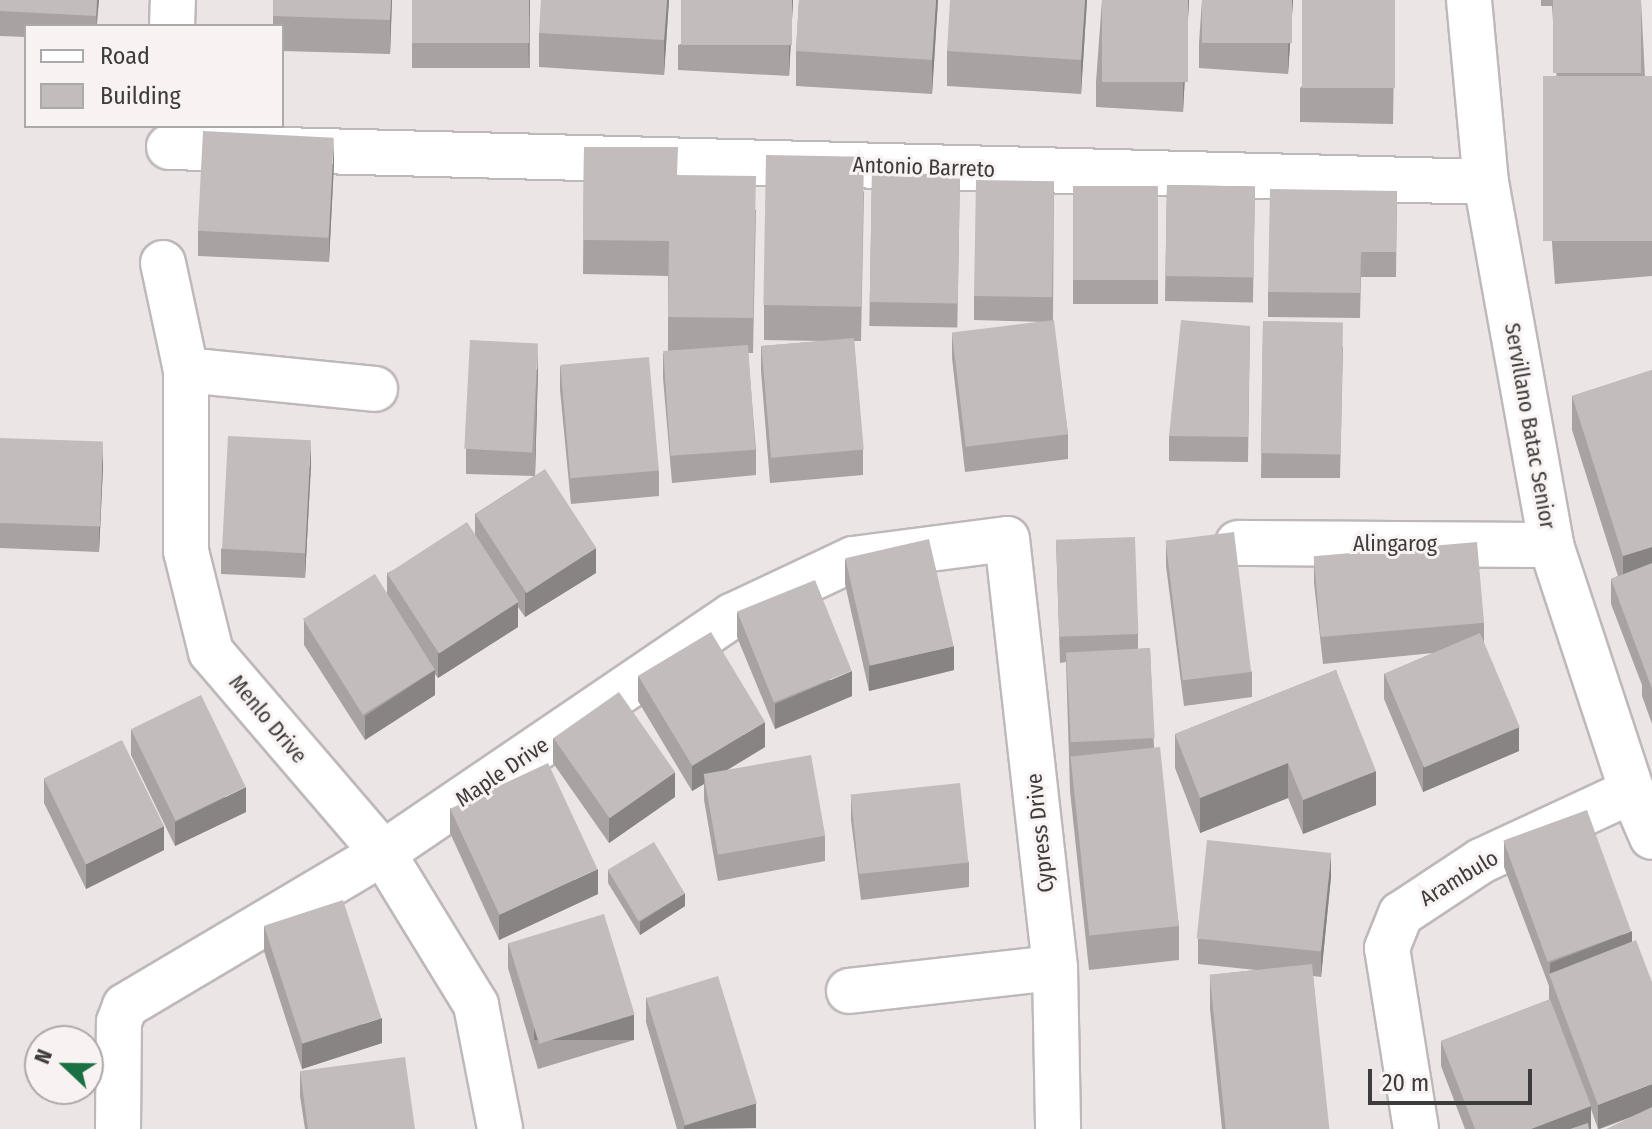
<!DOCTYPE html>
<style>
body{margin:0}
#map{position:relative;width:1652px;height:1129px;overflow:hidden;background:#ece5e6;font-family:"Fira Sans Condensed",sans-serif}
div>[style]{position:absolute}
[style*='--x']{left:calc(var(--x)*1px);top:calc(var(--y)*1px);width:calc(var(--w)*1px);rotate:calc(var(--a)*1deg)}
.roads{filter:drop-shadow(2px 0 #bfb8ba) drop-shadow(-2px 0 #bfb8ba) drop-shadow(0 2px #bfb8ba) drop-shadow(0 -2px #bfb8ba)}
.street>*{height:44px;margin:-22px;padding:0 22px;transform-origin:22px;border-radius:22px;background:#fff}
.wall>*{inset:0;background:#a8a2a3;transform-origin:0 0}
.shaded-wall>*{inset:0;background:#888484;transform-origin:0 0}
.building>*{inset:0;background:#c3bcbd;transform-origin:0 0}
span{translate:-50% -50%;white-space:nowrap;text-align:center;line-height:1.15;-webkit-text-stroke:6px #f9f2f3;paint-order:stroke}
.street-label{font-size:22px;color:#3d3b3b}
.legend{position:absolute;left:24px;top:24px;width:260px;height:104px;box-sizing:border-box;background:#f9f2f3;border:2px solid #aea9a9;margin:0;padding:10px 14px;list-style:none;font-size:24px;color:#3d3b3b}
.legend li{display:flex;align-items:center;gap:16px;height:40px}
.legend b{width:40px;border:2px solid #aea9a9}
.north{position:absolute;left:24px;top:1025px;width:80px;height:80px;box-sizing:border-box;background:#f9f2f3;border:2px solid #aea9a9;border-radius:50%;rotate:292deg;font-size:22px;font-weight:700;line-height:32px;text-align:center;color:#3d3b3b}
.north::after{content:'';display:block;margin:auto;width:28px;height:36px;background:#1b7043;clip-path:polygon(50% 0,100% 100%,50% 72%,0 100%)}
.scale{position:absolute;left:1368px;top:1069px;width:164px;height:36px;box-sizing:border-box;border:4px solid #3d3b3b;border-top:0;padding-left:10px;font-size:24px;line-height:28px;white-space:nowrap;color:#3d3b3b;-webkit-text-stroke:6px #f9f2f3;paint-order:stroke}
</style>
<div id="map">
<div class="roads">
<div class="street">
<i style="--x:1469;--y:0;--w:183;--a:84.7"></i>
<i style="--x:1486;--y:182;--w:369;--a:79.8"></i>
<i style="--x:1551;--y:545;--w:259;--a:71.8"></i>
<i style="--x:1632;--y:791;--w:50;--a:66.5"></i>
<i style="--x:172;--y:26;--w:26;--a:-88"></i>
<i style="--x:169;--y:147;--w:1317;--a:1.52"></i>
<i style="--x:163;--y:263;--w:109;--a:77.9"></i>
<i style="--x:186;--y:370;--w:181;--a:90"></i>
<i style="--x:186;--y:551;--w:104;--a:76.1"></i>
<i style="--x:211;--y:652;--w:265;--a:49.4"></i>
<i style="--x:383;--y:853;--w:178;--a:58.5"></i>
<i style="--x:476;--y:1005;--w:126;--a:79"></i>
<i style="--x:186;--y:370;--w:190;--a:5.7"></i>
<i style="--x:1238;--y:543;--w:313;--a:0.4"></i>
<i style="--x:849;--y:991;--w:207;--a:-6.4"></i>
<i style="--x:118;--y:1129;--w:107;--a:-89.5"></i>
<i style="--x:119;--y:1022;--w:17;--a:-69"></i>
<i style="--x:125;--y:1006;--w:300;--a:-30.7"></i>
<i style="--x:383;--y:853;--w:422;--a:-34.2"></i>
<i style="--x:732;--y:616;--w:134;--a:-25.2"></i>
<i style="--x:853;--y:559;--w:155;--a:-7.4"></i>
<i style="--x:1007;--y:539;--w:432;--a:83.6"></i>
<i style="--x:1055;--y:968;--w:161;--a:88.9"></i>
<i style="--x:1416;--y:1129;--w:183;--a:-99.1"></i>
<i style="--x:1387;--y:948;--w:37;--a:-68"></i>
<i style="--x:1401;--y:914;--w:96;--a:-33.5"></i>
<i style="--x:1481;--y:861;--w:166;--a:-24.9"></i>
</div>
</div>
<div class="wall">
<i style="clip-path:polygon(0 0,99px 0,97px 26px,26px 26px,26px 37px,0 36px)"></i>
<i style="clip-path:polygon(273px 0,392px 0,390px 54px,282px 51px,282px 26px,273px 26px)"></i>
<i style="left:412px;top:0;width:118px;height:68px"></i>
<i style="clip-path:polygon(669px 0,664px 75px,539px 67px,539px 33px)"></i>
<i style="clip-path:polygon(793px 0,789px 76px,678px 70px,678px 45px)"></i>
<i style="clip-path:polygon(799px 0,938px 0,932px 94px,796px 86px,796px 51px)"></i>
<i style="clip-path:polygon(1087px 0,1081px 94px,947px 86px,947px 51px)"></i>
<i style="clip-path:polygon(1102px 0,1189px 0,1183px 112px,1096px 107px,1096px 82px)"></i>
<i style="clip-path:polygon(1202px 0,1293px 0,1288px 74px,1199px 68px,1199px 43px)"></i>
<i style="clip-path:polygon(1395px 0,1393px 124px,1300px 122px,1300px 88px)"></i>
<i style="clip-path:polygon(1541px 0,1641px 0,1645px 77px,1652px 76px,1652px 276px,1555px 284px,1543px 119px,1543px 85px,1557px 83px,1552px 6px,1541px 6px)"></i>
<i style="clip-path:polygon(584px 147px,678px 175px,756px 210px,753px 353px,748px 353px,756px 450px,756px 475px,672px 483px,663px 378px,663px 353px,673px 352px,668px 352px,668px 276px,583px 274px)"></i>
<i style="clip-path:polygon(334px 163px,329px 262px,198px 256px,198px 231px)"></i>
<i style="left:872px;top:173px;width:88px;height:153px;rotate:1deg"></i>
<i style="clip-path:polygon(1054px 181px,1053px 321px,1068px 434px,1068px 459px,965px 472px,952px 358px,952px 334px,1045px 322px,974px 320px,974px 296px)"></i>
<i style="left:1167px;top:185px;width:88px;height:116px;rotate:1deg"></i>
<i style="left:1073px;top:186px;width:85px;height:118px"></i>
<i style="clip-path:polygon(864px 191px,861px 341px,854px 341px,863px 450px,863px 475px,770px 483px,761px 371px,761px 346px,824px 341px,764px 340px,764px 305px)"></i>
<i style="clip-path:polygon(1397px 191px,1396px 277px,1361px 277px,1360px 318px,1268px 317px,1268px 292px)"></i>
<i style="clip-path:polygon(1263px 321px,1343px 347px,1340px 478px,1261px 478px)"></i>
<i style="clip-path:polygon(1250px 326px,1248px 462px,1169px 461px,1169px 436px)"></i>
<i style="clip-path:polygon(560px 366px,659px 471px,659px 496px,571px 504px,560px 390px)"></i>
<i style="clip-path:polygon(538px 368px,535px 476px,596px 573px,525px 617px,518px 607px,518px 627px,438px 678px,435px 674px,435px 695px,365px 740px,304px 645px,304px 620px,387px 594px,387px 573px,475px 535px,475px 514px,534px 476px,466px 474px,466px 449px)"></i>
<i style="clip-path:polygon(1652px 370px,1652px 724px,1642px 696px,1642px 685px,1611px 604px,1611px 579px,1618px 576px,1572px 430px,1572px 396px)"></i>
<i style="clip-path:polygon(0 438px,103px 467px,99px 552px,0 548px)"></i>
<i style="clip-path:polygon(311px 465px,305px 578px,221px 574px,221px 549px)"></i>
<i style="clip-path:polygon(1056px 540px,1138px 634px,1138px 649px,1150px 648px,1154px 747px,1179px 926px,1179px 960px,1089px 970px,1070px 791px,1066px 662px,1060px 663px)"></i>
<i style="clip-path:polygon(1166px 541px,1252px 672px,1252px 697px,1184px 706px,1166px 566px)"></i>
<i style="clip-path:polygon(845px 559px,954px 670px,869px 691px,845px 584px)"></i>
<i style="clip-path:polygon(1314px 559px,1484px 623px,1484px 643px,1519px 751px,1423px 792px,1384px 699px,1384px 674px,1433px 653px,1323px 664px,1314px 583px)"></i>
<i style="clip-path:polygon(737px 612px,852px 696px,775px 729px,737px 637px)"></i>
<i style="clip-path:polygon(1336px 670px,1376px 805px,1303px 834px,1288px 798px,1200px 833px,1175px 768px,1175px 734px)"></i>
<i style="clip-path:polygon(638px 676px,765px 747px,726px 771px,825px 836px,825px 861px,718px 881px,704px 800px,704px 784px,692px 791px,638px 701px)"></i>
<i style="clip-path:polygon(131px 730px,246px 812px,175px 846px,131px 755px)"></i>
<i style="clip-path:polygon(553px 738px,675px 797px,609px 843px,553px 763px)"></i>
<i style="clip-path:polygon(44px 778px,164px 850px,86px 889px,44px 803px)"></i>
<i style="clip-path:polygon(851px 795px,969px 862px,969px 887px,861px 900px,851px 820px)"></i>
<i style="clip-path:polygon(450px 808px,598px 894px,499px 940px,450px 833px)"></i>
<i style="clip-path:polygon(1504px 842px,1632px 942px,1634px 1116px,1600px 1129px,1598px 1129px,1591px 1109px,1591px 1129px,1465px 1129px,1441px 1066px,1441px 1041px,1549px 1000px,1549px 986px,1504px 867px)"></i>
<i style="clip-path:polygon(608px 870px,685px 906px,640px 935px,608px 883px)"></i>
<i style="clip-path:polygon(1331px 877px,1321px 977px,1313px 976px,1328px 1129px,1222px 1129px,1210px 1009px,1210px 975px,1256px 970px,1198px 964px,1198px 939px)"></i>
<i style="clip-path:polygon(264px 926px,382px 1043px,302px 1069px,264px 951px)"></i>
<i style="clip-path:polygon(508px 943px,634px 1040px,538px 1069px,508px 968px)"></i>
<i style="clip-path:polygon(646px 997px,756px 1128px,677px 1129px,646px 1022px)"></i>
<i style="clip-path:polygon(300px 1071px,415px 1129px,305px 1129px,300px 1096px)"></i>
</div>
<div class="shaded-wall">
<i style="clip-path:polygon(97px 0,99px 0,96px 26px)"></i>
<i style="clip-path:polygon(391px 0,392px 0,390px 54px,390px 20px)"></i>
<i style="clip-path:polygon(529px 0,530px 0,528px 71px,528px 46px)"></i>
<i style="clip-path:polygon(667px 0,669px 0,664px 75px,664px 40px)"></i>
<i style="clip-path:polygon(792px 0,793px 0,789px 76px,789px 51px)"></i>
<i style="clip-path:polygon(936px 0,938px 0,932px 94px,932px 60px)"></i>
<i style="clip-path:polygon(1085px 0,1087px 0,1081px 94px,1081px 60px)"></i>
<i style="clip-path:polygon(1188px 0,1189px 0,1183px 112px,1183px 87px)"></i>
<i style="clip-path:polygon(1292px 0,1293px 0,1288px 74px,1288px 49px)"></i>
<i style="clip-path:polygon(334px 139px,334px 163px,329px 262px,329px 237px)"></i>
<i style="clip-path:polygon(538px 343px,538px 368px,535px 476px,535px 451px)"></i>
<i style="clip-path:polygon(311px 440px,311px 465px,305px 578px,305px 554px)"></i>
<i style="clip-path:polygon(103px 442px,103px 467px,99px 552px,99px 527px)"></i>
<i style="clip-path:polygon(1652px 547px,1652px 581px,1623px 590px,1623px 556px)"></i>
<i style="clip-path:polygon(596px 548px,596px 573px,525px 617px,525px 593px)"></i>
<i style="clip-path:polygon(518px 602px,518px 627px,438px 678px,438px 653px)"></i>
<i style="clip-path:polygon(954px 646px,954px 670px,869px 691px,869px 666px)"></i>
<i style="clip-path:polygon(435px 670px,435px 695px,365px 740px,365px 716px)"></i>
<i style="clip-path:polygon(852px 671px,852px 696px,775px 729px,775px 704px)"></i>
<i style="clip-path:polygon(765px 722px,765px 747px,705px 783px,704px 775px,704px 784px,692px 791px,692px 766px)"></i>
<i style="clip-path:polygon(1519px 727px,1519px 751px,1423px 792px,1423px 767px)"></i>
<i style="clip-path:polygon(1288px 763px,1288px 798px,1200px 833px,1200px 798px)"></i>
<i style="clip-path:polygon(1376px 771px,1376px 805px,1303px 834px,1303px 800px)"></i>
<i style="clip-path:polygon(675px 772px,675px 797px,609px 843px,609px 818px)"></i>
<i style="clip-path:polygon(246px 787px,246px 812px,175px 846px,175px 822px)"></i>
<i style="clip-path:polygon(164px 826px,164px 850px,86px 889px,86px 864px)"></i>
<i style="clip-path:polygon(1331px 852px,1331px 877px,1321px 977px,1321px 952px)"></i>
<i style="clip-path:polygon(598px 869px,598px 894px,499px 940px,499px 915px)"></i>
<i style="clip-path:polygon(685px 893px,685px 906px,640px 935px,640px 922px)"></i>
<i style="clip-path:polygon(1632px 931px,1632px 956px,1550px 976px,1550px 963px)"></i>
<i style="left:634px;top:1015px;width:25px;height:100px;rotate:90deg"></i>
<i style="clip-path:polygon(382px 1018px,382px 1043px,302px 1069px,302px 1044px)"></i>
<i style="clip-path:polygon(1652px 1084px,1652px 1109px,1598px 1129px,1598px 1105px)"></i>
<i style="clip-path:polygon(756px 1103px,756px 1128px,684px 1129px,684px 1126px)"></i>
<i style="clip-path:polygon(1591px 1106px,1591px 1129px,1531px 1129px)"></i>
</div>
<div class="building">
<i style="clip-path:polygon(0 0,97px 0,96px 16px,0 11px)"></i>
<i style="clip-path:polygon(273px 0,391px 0,390px 20px,273px 16px)"></i>
<i style="left:412px;top:0;width:117px;height:43px"></i>
<i style="clip-path:polygon(541px 0,667px 0,664px 40px,539px 33px)"></i>
<i style="left:681px;top:0;width:111px;height:45px"></i>
<i style="clip-path:polygon(799px 0,936px 0,932px 60px,796px 51px)"></i>
<i style="clip-path:polygon(950px 0,1085px 0,1081px 60px,947px 51px)"></i>
<i style="left:1102px;top:0;width:86px;height:82px"></i>
<i style="left:1202px;top:0;width:90px;height:43px"></i>
<i style="left:1302px;top:0;width:93px;height:88px"></i>
<i style="left:1553px;top:0;width:88px;height:73px"></i>
<i style="left:1652px;top:76px;width:165px;height:109px;rotate:90deg"></i>
<i style="left:203px;top:131px;width:131px;height:100px;rotate:3deg"></i>
<i style="clip-path:polygon(584px 147px,678px 147px,677px 175px,756px 176px,753px 318px,668px 317px,669px 241px,583px 240px)"></i>
<i style="left:766px;top:155px;width:98px;height:150px;rotate:1deg"></i>
<i style="left:872px;top:173px;width:88px;height:129px;rotate:1deg"></i>
<i style="left:976px;top:180px;width:78px;height:116px;rotate:1deg"></i>
<i style="left:1167px;top:185px;width:88px;height:91px;rotate:1deg"></i>
<i style="left:1073px;top:186px;width:85px;height:94px"></i>
<i style="clip-path:polygon(1270px 189px,1397px 191px,1396px 252px,1361px 252px,1360px 293px,1268px 292px)"></i>
<i style="left:1054px;top:320px;width:115px;height:103px;rotate:83deg"></i>
<i style="clip-path:polygon(1181px 320px,1250px 326px,1248px 437px,1169px 436px)"></i>
<i style="left:1263px;top:321px;width:80px;height:132px;rotate:1deg"></i>
<i style="left:854px;top:338px;width:112px;height:93px;rotate:85deg"></i>
<i style="left:470px;top:340px;width:68px;height:109px;rotate:3deg"></i>
<i style="left:748px;top:345px;width:105px;height:85px;rotate:86deg"></i>
<i style="left:649px;top:357px;width:114px;height:89px;rotate:85deg"></i>
<i style="clip-path:polygon(1652px 370px,1652px 547px,1623px 556px,1572px 396px)"></i>
<i style="left:228px;top:436px;width:83px;height:113px;rotate:3deg"></i>
<i style="left:0;top:438px;width:103px;height:85px;rotate:2deg"></i>
<i style="left:545px;top:469px;width:94px;height:83px;rotate:57deg"></i>
<i style="left:467px;top:522px;width:95px;height:95px;rotate:57deg"></i>
<i style="left:1234px;top:532px;width:141px;height:69px;rotate:83deg"></i>
<i style="left:1135px;top:537px;width:97px;height:79px;rotate:88deg"></i>
<i style="left:929px;top:539px;width:110px;height:86px;rotate:77deg"></i>
<i style="left:1477px;top:542px;width:81px;height:164px;rotate:85deg"></i>
<i style="clip-path:polygon(1652px 563px,1652px 658px,1642px 662px,1611px 579px)"></i>
<i style="left:375px;top:574px;width:113px;height:85px;rotate:58deg"></i>
<i style="left:815px;top:580px;width:98px;height:84px;rotate:68deg"></i>
<i style="left:711px;top:632px;width:105px;height:85px;rotate:59deg"></i>
<i style="left:1480px;top:633px;width:102px;height:104px;rotate:67deg"></i>
<i style="left:1150px;top:648px;width:90px;height:84px;rotate:87deg"></i>
<i style="clip-path:polygon(1652px 658px,1652px 689px,1642px 662px)"></i>
<i style="clip-path:polygon(1336px 670px,1376px 771px,1303px 800px,1288px 763px,1200px 798px,1175px 734px)"></i>
<i style="left:619px;top:692px;width:98px;height:80px;rotate:55deg"></i>
<i style="left:201px;top:695px;width:102px;height:78px;rotate:64deg"></i>
<i style="left:122px;top:740px;width:96px;height:87px;rotate:64deg"></i>
<i style="left:1160px;top:747px;width:180px;height:90px;rotate:84deg"></i>
<i style="left:811px;top:755px;width:82px;height:109px;rotate:80deg"></i>
<i style="left:548px;top:763px;width:117px;height:108px;rotate:65deg"></i>
<i style="left:960px;top:783px;width:80px;height:110px;rotate:84deg"></i>
<i style="left:1587px;top:810px;width:129px;height:89px;rotate:70deg"></i>
<i style="left:1207px;top:840px;width:125px;height:99px;rotate:6deg"></i>
<i style="left:654px;top:842px;width:60px;height:54px;rotate:59deg"></i>
<i style="left:343px;top:900px;width:124px;height:83px;rotate:72deg"></i>
<i style="left:604px;top:914px;width:105px;height:100px;rotate:73deg"></i>
<i style="clip-path:polygon(1636px 940px,1652px 982px,1652px 1084px,1598px 1105px,1549px 974px)"></i>
<i style="left:1312px;top:964px;width:166px;height:103px;rotate:84deg"></i>
<i style="left:718px;top:976px;width:133px;height:75px;rotate:73deg"></i>
<i style="clip-path:polygon(1550px 999px,1591px 1106px,1531px 1129px,1475px 1129px,1441px 1041px)"></i>
<i style="clip-path:polygon(405px 1057px,415px 1129px,308px 1129px,300px 1071px)"></i>
<i style="clip-path:polygon(1652px 1107px,1652px 1129px,1606px 1129px)"></i>
<i style="clip-path:polygon(1588px 1123px,1589px 1129px,1570px 1129px)"></i>
</div>
<div class="street-label">
<span style="left:924px;top:167px;rotate:2deg">Antonio Barreto</span>
<span style="left:1530px;top:426px;rotate:80deg">Servillano Batac Senior</span>
<span style="left:1395px;top:544px">Alingarog</span>
<span style="left:268px;top:719px;rotate:50deg">Menlo Drive</span>
<span style="left:502px;top:772px;rotate:-34deg">Maple Drive</span>
<span style="left:1040px;top:833px;rotate:-96deg">Cypress Drive</span>
<span style="left:1459px;top:878px;rotate:-31deg">Arambulo</span>
</div>
<ul class="legend">
<li><b style="height:10px;background:#fff"></b>Road</li>
<li><b style="height:22px;background:#c3bcbd"></b>Building</li>
</ul>
<div class="north">N</div>
<div class="scale">20 m</div>
</div>
